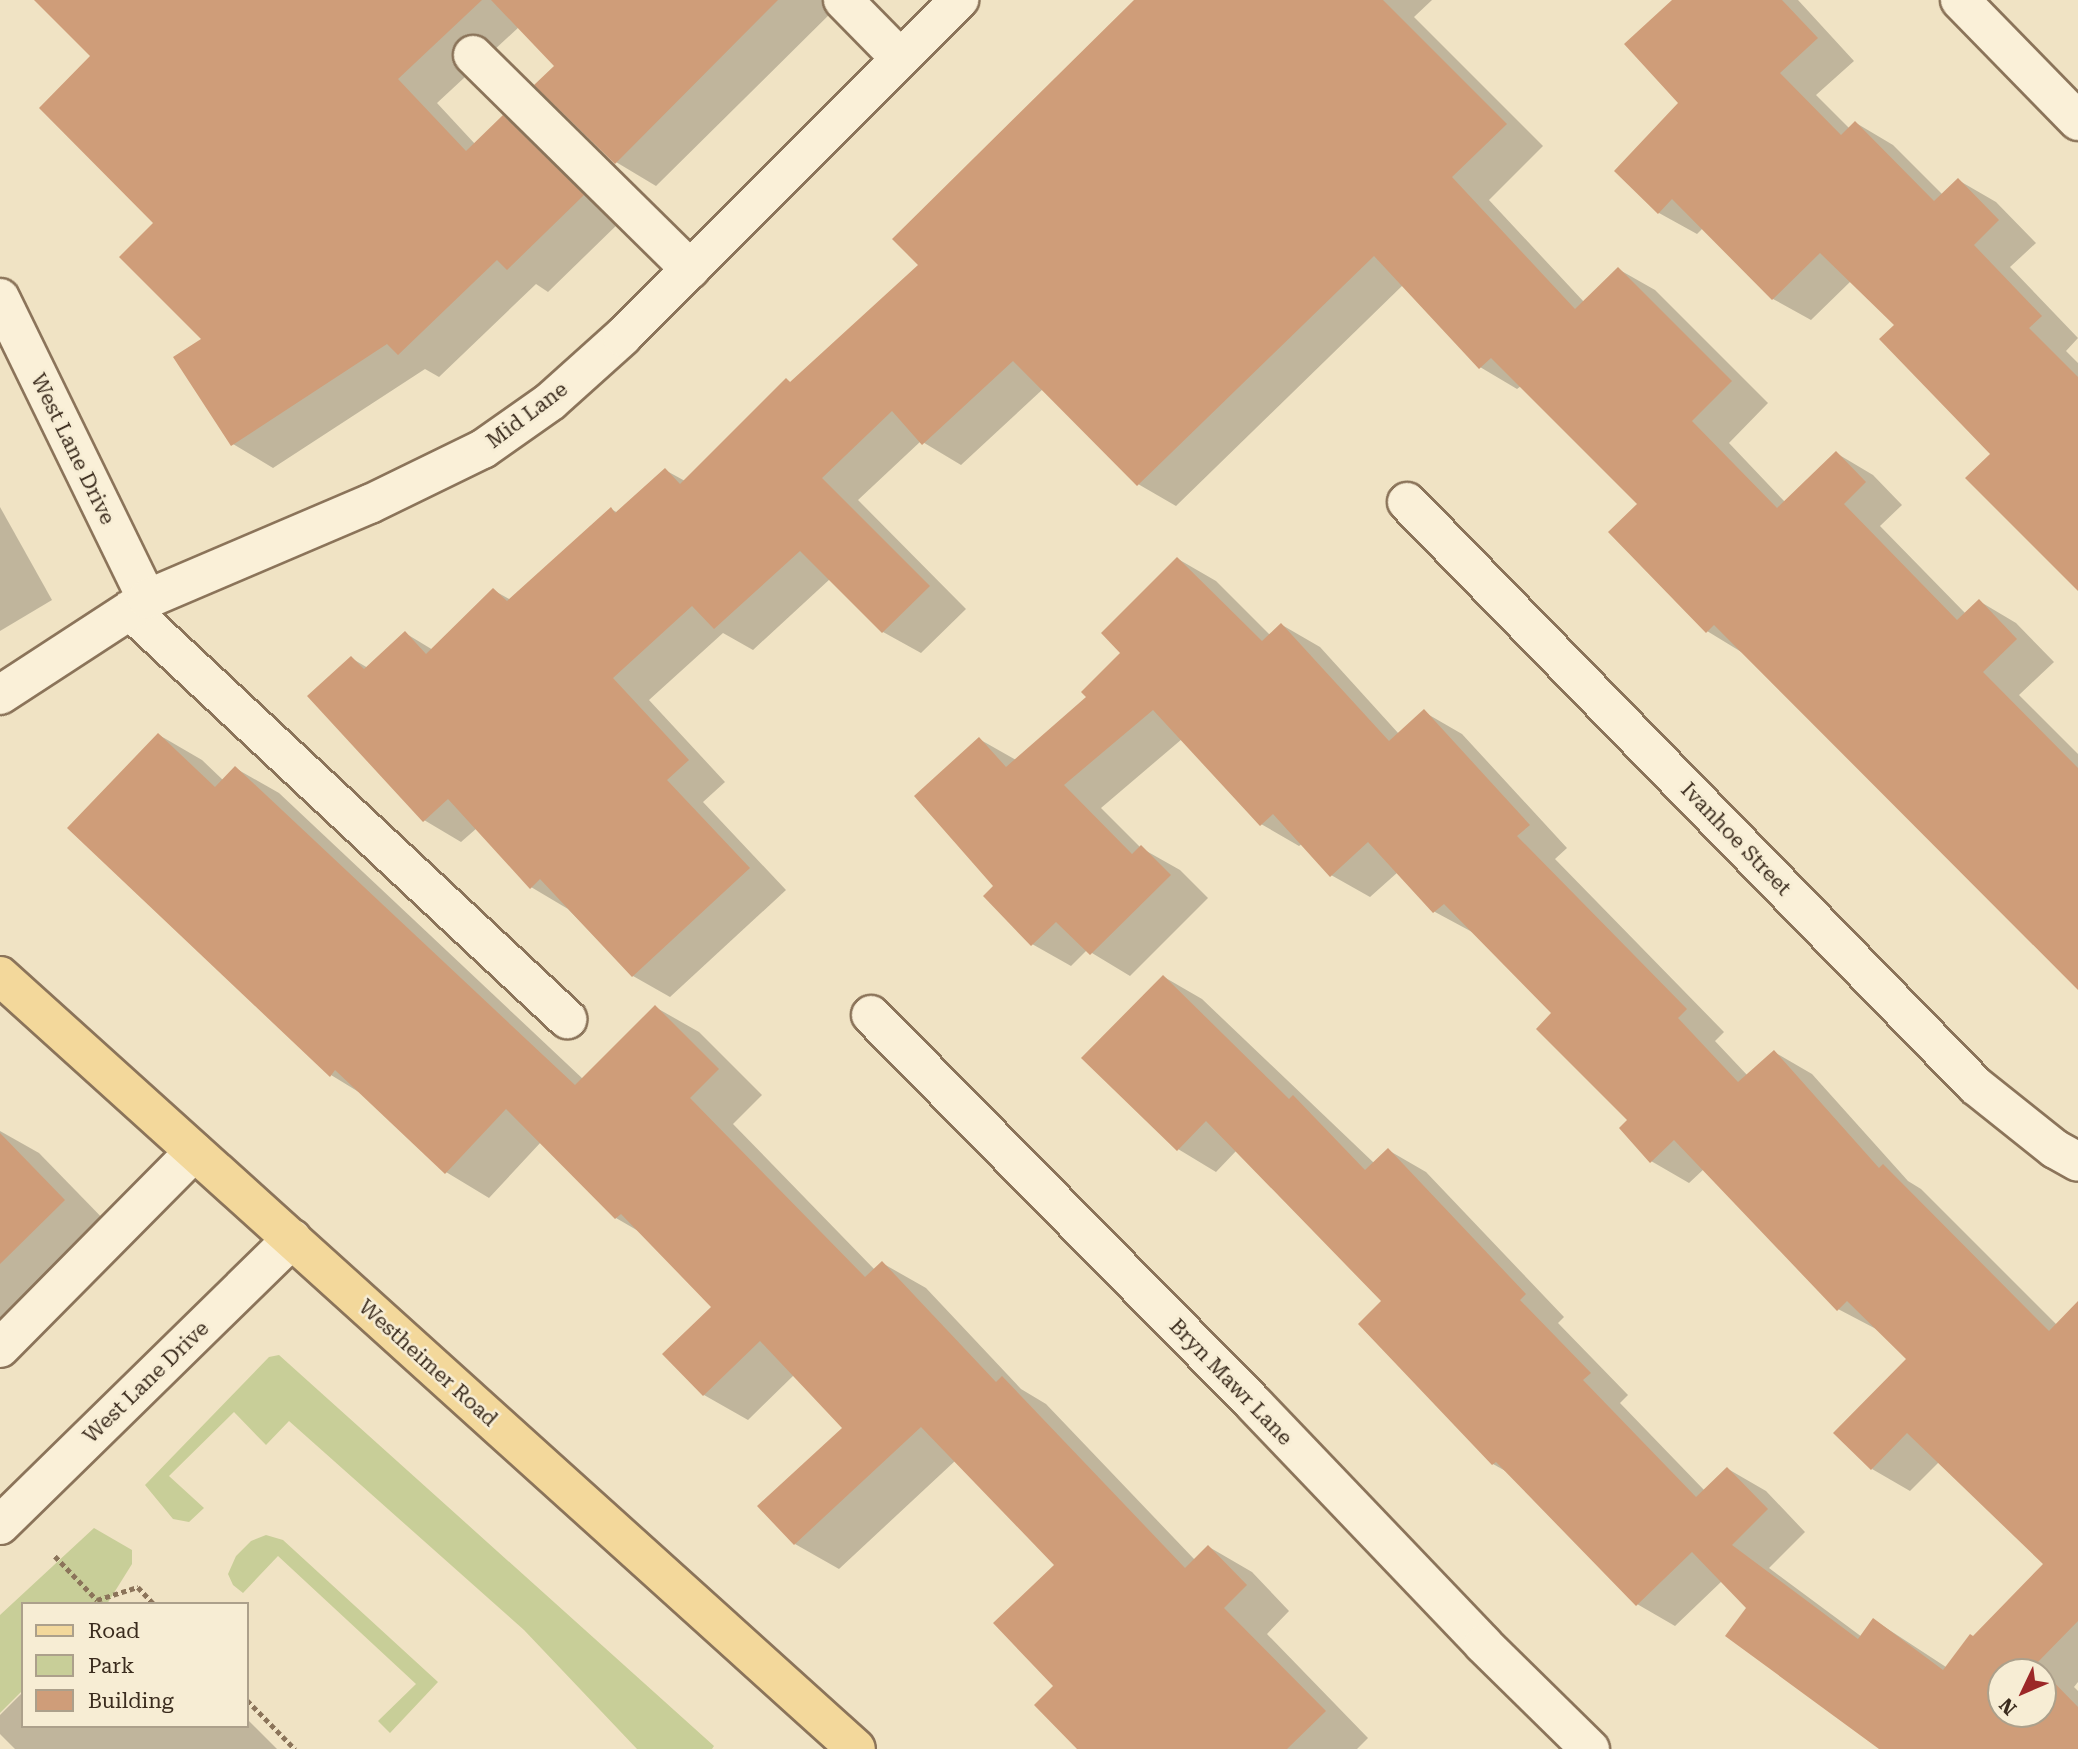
<!DOCTYPE html>
<style>
body{margin:0}
#map{position:relative;width:2078px;height:1749px;overflow:hidden;background:#f0e3c4;font-family:"Roboto Serif",serif}
div>[style]{position:absolute}
[style*='--x']{left:calc(var(--x)*1px);top:calc(var(--y)*1px);width:calc(var(--w)*1px);rotate:calc(var(--a)*1deg)}
.green>*{inset:0;background:#c8ce98}
.shadow>*{inset:0;background:#0003}
.building>*{inset:0;background:#cf9d79}
.path>*{height:4.5px;margin-top:-2.25px;transform-origin:0;background:repeating-linear-gradient(90deg,#8b745a 0 5px,transparent 0 8.5px)}
.roads{filter:drop-shadow(2px 0 #8b745a) drop-shadow(-2px 0 #8b745a) drop-shadow(0 2px #8b745a) drop-shadow(0 -2px #8b745a)}
.minor>*{height:38px;margin:-19px;padding:0 19px;transform-origin:19px;border-radius:19px;background:#faf0d8}
.major>*{height:38px;margin:-19px;padding:0 19px;transform-origin:19px;border-radius:19px;background:#f3d89b}
span{translate:-50% -50%;white-space:nowrap;text-align:center;line-height:1.15;-webkit-text-stroke:5px #f7edd4;paint-order:stroke}
.street-label{font-size:21px;color:#3b2c1e}
.legend{position:absolute;left:21px;top:1602px;width:228px;height:126px;box-sizing:border-box;background:#f7edd4;border:2px solid #aca08b;margin:0;padding:9px 12px;list-style:none;font-size:21px;color:#3b2c1e}
.legend li{display:flex;align-items:center;gap:14px;height:35px}
.legend b{width:35px;border:2px solid #aca08b}
.north{position:absolute;left:1987px;top:1658px;width:70px;height:70px;box-sizing:border-box;background:#f7edd4;border:2px solid #aca08b;border-radius:50%;rotate:226deg;font-size:19px;font-weight:700;line-height:28px;text-align:center;color:#3b2c1e}
.north::after{content:'';display:block;margin:auto;width:24px;height:32px;background:#9c2828;clip-path:polygon(50% 0,100% 100%,50% 72%,0 100%)}
</style>
<div id="map">
<div class="green">
<i style="clip-path:polygon(279px 1355px,714px 1746px,712px 1749px,637px 1749px,524px 1630px,289px 1421px,266px 1445px,234px 1412px,169px 1476px,204px 1508px,189px 1522px,173px 1519px,145px 1485px,269px 1357px)"></i>
<i style="clip-path:polygon(94px 1528px,132px 1550px,132px 1564px,107px 1604px,23px 1604px,23px 1690px,0 1713px,0 1615px)"></i>
<i style="clip-path:polygon(266px 1535px,283px 1540px,438px 1682px,390px 1733px,378px 1721px,416px 1684px,278px 1556px,243px 1593px,233px 1585px,228px 1574px,236px 1556px,251px 1541px)"></i>
</div>
<div class="shadow">
<i style="clip-path:polygon(36px 0,844px 0,656px 186px,616px 162px,556px 66px,519px 27px,437px 103px,475px 144px,503px 117px,543px 140px,623px 219px,548px 292px,536px 284px,439px 377px,425px 369px,273px 468px,233px 444px,204px 339px,93px 56px)"></i>
<i style="clip-path:polygon(1136px 0,1432px 0,1414px 17px,1543px 146px,1489px 200px,1584px 302px,1618px 269px,1655px 290px,1768px 403px,1729px 443px,1785px 502px,1836px 453px,1873px 475px,1902px 505px,1880px 526px,1966px 614px,1979px 601px,2016px 623px,2054px 662px,2019px 695px,2078px 754px,2078px 988px,1743px 653px,1707px 631px,1639px 504px,1521px 386px,1517px 389px,1480px 367px,1403px 285px,1176px 506px,1138px 484px,1043px 389px,961px 465px,921px 441px,858px 500px,966px 609px,921px 653px,883px 632px,830px 579px,753px 650px,723px 633px,649px 700px,725px 782px,703px 802px,786px 890px,670px 997px,633px 976px,568px 909px,531px 887px,477px 828px,461px 842px,424px 820px,351px 658px,368px 668px,405px 633px,433px 650px,493px 590px,511px 600px,611px 509px,618px 513px,665px 470px,685px 481px,786px 380px,792px 383px,920px 265px)"></i>
<i style="clip-path:polygon(1675px 0,1798px 0,1854px 61px,1816px 95px,1850px 129px,1856px 123px,1893px 145px,1943px 195px,1958px 180px,1996px 202px,2036px 243px,2010px 267px,2078px 338px,2066px 351px,2078px 363px,2078px 583px,1992px 454px,1896px 325px,1851px 281px,1811px 320px,1773px 299px,1703px 228px,1697px 234px,1659px 213px,1616px 171px,1680px 103px)"></i>
<i style="clip-path:polygon(0 507px,52px 600px,0 631px)"></i>
<i style="clip-path:polygon(evenodd,1178px 559px,1216px 581px,1271px 636px,1282px 625px,1320px 647px,1399px 734px,1424px 712px,1462px 734px,1567px 848px,1555px 859px,1724px 1032px,1715px 1041px,1748px 1076px,1774px 1052px,1812px 1074px,1908px 1181px,1921px 1189px,2057px 1325px,2078px 1303px,2078px 1682px,2074px 1687px,2078px 1691px,2078px 1749px,1882px 1749px,1722px 1581px,1675px 1626px,1637px 1604px,1509px 1473px,1493px 1464px,1360px 1324px,1383px 1302px,1237px 1150px,1216px 1172px,1178px 1149px,1164px 977px,1202px 999px,1374px 1163px,1388px 1150px,1426px 1172px,1564px 1317px,1558px 1323px,1628px 1395px,1620px 1403px,1705px 1491px,1728px 1469px,1766px 1491px,1805px 1532px,1769px 1568px,1862px 1637px,1874px 1620px,1946px 1667px,2046px 1564px,1939px 1462px,1910px 1491px,1872px 1469px,1908px 1359px,1878px 1330px,1838px 1309px,1704px 1169px,1689px 1183px,1651px 1161px,1630px 1120px,1553px 1013px,1474px 933px,1435px 912px,1398px 872px,1370px 897px,1331px 875px,1302px 844px,1299px 846px,1261px 824px,1182px 739px,1101px 808px,1141px 848px,1180px 870px,1208px 898px,1130px 976px,1087px 950px,1071px 966px,1032px 944px,996px 886px,979px 739px,1016px 760px,1089px 697px,1123px 653px,1178px 559px,2001px 1672px,2043px 1672px,2043px 1714px,2001px 1714px,2001px 1672px)"></i>
<i style="clip-path:polygon(159px 735px,202px 760px,224px 781px,235px 768px,279px 793px,583px 1079px,655px 1007px,699px 1032px,762px 1095px,733px 1124px,875px 1270px,882px 1263px,926px 1288px,1021px 1389px,1046px 1404px,1195px 1560px,1209px 1547px,1252px 1572px,1289px 1611px,1267px 1634px,1368px 1738px,1357px 1749px,1080px 1749px,1055px 1686px,1056px 1565px,955px 1461px,839px 1569px,795px 1544px,844px 1428px,794px 1375px,748px 1420px,704px 1395px,713px 1307px,640px 1232px,616px 1218px,541px 1142px,489px 1198px,446px 1172px,362px 1094px,331px 1075px)"></i>
<i style="clip-path:polygon(0 1131px,39px 1153px,113px 1229px,0 1338px)"></i>
<i style="clip-path:polygon(23px 1692px,23px 1726px,247px 1726px,247px 1719px,277px 1749px,15px 1749px,0 1734px,0 1715px)"></i>
</div>
<div class="building">
<i style="clip-path:polygon(34px 0,482px 0,398px 79px,466px 151px,503px 115px,584px 195px,507px 270px,497px 260px,398px 355px,387px 344px,231px 446px,173px 357px,201px 339px,119px 257px,153px 223px,39px 108px,90px 56px)"></i>
<i style="clip-path:polygon(491px 0,778px 0,615px 164px,534px 85px,554px 66px)"></i>
<i style="clip-path:polygon(1134px 0,1383px 0,1507px 124px,1452px 177px,1575px 309px,1618px 267px,1732px 381px,1692px 421px,1777px 508px,1836px 451px,1866px 482px,1844px 504px,1957px 620px,1979px 599px,2017px 639px,1983px 672px,2078px 768px,2078px 990px,1714px 625px,1706px 633px,1608px 532px,1637px 504px,1491px 358px,1479px 369px,1374px 256px,1137px 486px,1013px 361px,922px 445px,892px 411px,822px 478px,930px 586px,882px 633px,800px 551px,714px 629px,692px 606px,613px 678px,689px 760px,667px 780px,750px 868px,632px 977px,540px 879px,530px 889px,448px 799px,423px 822px,307px 696px,351px 656px,364px 669px,405px 631px,426px 654px,493px 588px,507px 601px,611px 507px,615px 513px,665px 468px,680px 484px,786px 378px,790px 382px,918px 265px,892px 239px)"></i>
<i style="clip-path:polygon(1672px 0,1782px 0,1818px 38px,1780px 73px,1841px 135px,1855px 121px,1934px 201px,1958px 178px,1999px 220px,1974px 245px,2042px 316px,2029px 328px,2078px 377px,2078px 591px,1965px 478px,1990px 454px,1879px 339px,1894px 325px,1820px 253px,1772px 300px,1672px 199px,1658px 214px,1614px 171px,1678px 103px,1624px 44px)"></i>
<i style="clip-path:polygon(evenodd,1177px 557px,1262px 641px,1281px 623px,1389px 741px,1424px 709px,1530px 825px,1517px 836px,1687px 1009px,1678px 1018px,1738px 1082px,1774px 1050px,1879px 1168px,1883px 1164px,2049px 1331px,2078px 1301px,2078px 1621px,2036px 1664px,2078px 1707px,2078px 1749px,1879px 1749px,1725px 1636px,1746px 1608px,1692px 1552px,1636px 1606px,1496px 1462px,1492px 1465px,1358px 1324px,1381px 1301px,1206px 1121px,1177px 1151px,1081px 1058px,1163px 975px,1289px 1099px,1293px 1095px,1365px 1170px,1388px 1148px,1526px 1294px,1520px 1300px,1591px 1373px,1583px 1380px,1696px 1497px,1727px 1467px,1768px 1509px,1732px 1545px,1858px 1639px,1873px 1618px,1943px 1670px,1970px 1634px,1973px 1636px,2043px 1564px,1907px 1433px,1871px 1470px,1833px 1433px,1906px 1359px,1847px 1301px,1837px 1311px,1674px 1140px,1650px 1163px,1619px 1128px,1627px 1120px,1536px 1029px,1551px 1013px,1444px 904px,1433px 913px,1368px 842px,1330px 877px,1273px 814px,1260px 826px,1153px 710px,1064px 785px,1132px 854px,1141px 845px,1171px 875px,1090px 955px,1056px 922px,1031px 946px,983px 896px,993px 886px,914px 796px,979px 737px,1006px 767px,1086px 697px,1081px 692px,1120px 653px,1101px 633px,1177px 557px,2001px 1672px,2043px 1672px,2043px 1714px,2001px 1714px,2001px 1672px)"></i>
<i style="clip-path:polygon(158px 733px,215px 787px,235px 766px,575px 1085px,655px 1005px,719px 1069px,690px 1098px,865px 1277px,882px 1261px,996px 1382px,1002px 1376px,1185px 1568px,1208px 1545px,1247px 1585px,1224px 1608px,1326px 1711px,1287px 1749px,1077px 1749px,1034px 1705px,1053px 1686px,993px 1623px,1054px 1565px,921px 1427px,794px 1545px,757px 1506px,842px 1428px,760px 1341px,703px 1396px,662px 1354px,711px 1307px,621px 1214px,615px 1219px,506px 1109px,445px 1174px,335px 1070px,330px 1077px,67px 828px)"></i>
<i style="clip-path:polygon(0 1133px,65px 1200px,0 1264px)"></i>
</div>
<div class="path">
<i style="--x:55;--y:1556;--w:61;--a:46.3"></i>
<i style="--x:97;--y:1600;--w:43;--a:-17.6"></i>
<i style="--x:138;--y:1587;--w:23;--a:47"></i>
<i style="--x:247;--y:1700;--w:69;--a:45.6"></i>
</div>
<div class="roads">
<div class="minor">
<i style="--x:843;--y:0;--w:81;--a:45.5"></i>
<i style="--x:1960;--y:0;--w:169;--a:45.7"></i>
<i style="--x:473;--y:55;--w:305;--a:44.6"></i>
<i style="--x:0;--y:298;--w:335;--a:64"></i>
<i style="--x:1407;--y:502;--w:815;--a:45.75"></i>
<i style="--x:1976;--y:1086;--w:101;--a:38.6"></i>
<i style="--x:2055;--y:1149;--w:26;--a:29"></i>
<i style="--x:130;--y:610;--w:599;--a:43.1"></i>
<i style="--x:0;--y:695;--w:176;--a:-33.1"></i>
<i style="--x:147;--y:599;--w:242;--a:-23.1"></i>
<i style="--x:370;--y:504;--w:126;--a:-26"></i>
<i style="--x:483;--y:449;--w:83;--a:-35.2"></i>
<i style="--x:551;--y:401;--w:96;--a:-42"></i>
<i style="--x:622;--y:337;--w:477;--a:-45"></i>
<i style="--x:871;--y:1015;--w:547;--a:45.44"></i>
<i style="--x:1255;--y:1405;--w:330;--a:46.3"></i>
<i style="--x:1483;--y:1644;--w:150;--a:44.5"></i>
<i style="--x:0;--y:1348;--w:276;--a:-45.3"></i>
<i style="--x:0;--y:1525;--w:409;--a:-44.4"></i>
</div>
<div class="major">
<i style="--x:0;--y:976;--w:1153;--a:42.08"></i>
</div>
</div>
<div class="street-label">
<span style="left:527px;top:415px;rotate:-37deg">Mid Lane</span>
<span style="left:73px;top:449px;rotate:64deg">West Lane Drive</span>
<span style="left:1736px;top:839px;rotate:46deg">Ivanhoe Street</span>
<span style="left:428px;top:1363px;rotate:42deg">Westheimer Road</span>
<span style="left:146px;top:1382px;rotate:-44deg">West Lane Drive</span>
<span style="left:1231px;top:1382px;rotate:46deg">Bryn Mawr Lane</span>
</div>
<ul class="legend">
<li><b style="height:9px;background:#f3d89b"></b>Road</li>
<li><b style="height:19px;background:#c8ce98"></b>Park</li>
<li><b style="height:19px;background:#cf9d79"></b>Building</li>
</ul>
<div class="north">N</div>
</div>
